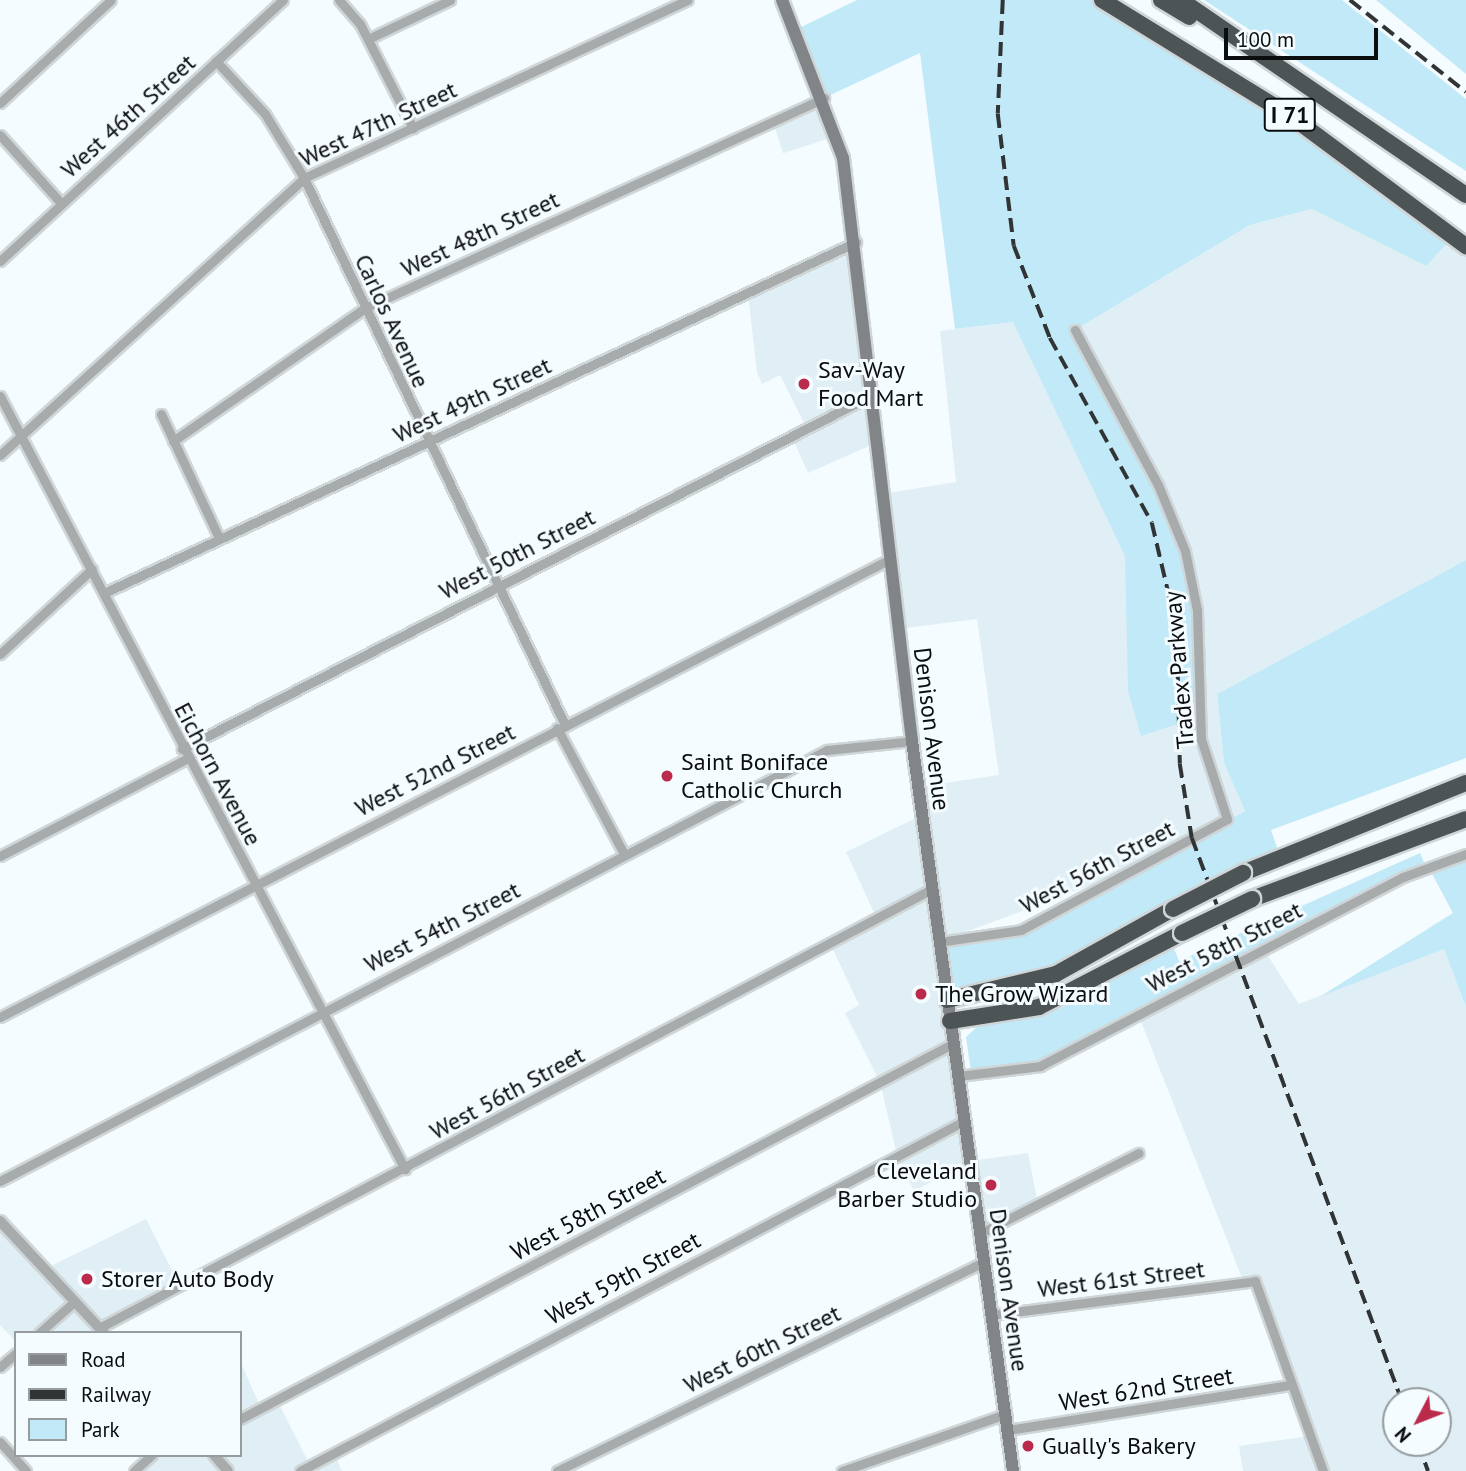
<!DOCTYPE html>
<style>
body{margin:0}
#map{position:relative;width:1466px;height:1471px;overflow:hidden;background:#f4fcff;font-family:"PT Sans",sans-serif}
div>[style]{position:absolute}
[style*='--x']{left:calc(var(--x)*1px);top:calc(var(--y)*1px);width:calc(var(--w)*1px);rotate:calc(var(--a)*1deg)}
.built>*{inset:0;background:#e0eff6;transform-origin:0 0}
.green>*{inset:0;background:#c2e9f8}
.roads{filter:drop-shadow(2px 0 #cfd6d8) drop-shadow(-2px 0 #cfd6d8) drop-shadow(0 2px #cfd6d8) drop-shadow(0 -2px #cfd6d8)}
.minor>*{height:9px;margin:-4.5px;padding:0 4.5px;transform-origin:4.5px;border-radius:4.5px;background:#a8abac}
.tertiary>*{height:10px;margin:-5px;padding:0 5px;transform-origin:5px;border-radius:5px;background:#a8abac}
.secondary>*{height:12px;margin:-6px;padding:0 6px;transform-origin:6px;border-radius:6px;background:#818587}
.motorway>*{height:16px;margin:-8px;padding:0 8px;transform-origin:8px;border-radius:8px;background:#4d5456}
.rail>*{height:3.5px;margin-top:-1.75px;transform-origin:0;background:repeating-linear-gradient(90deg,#313435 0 14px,transparent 0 21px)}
.bridges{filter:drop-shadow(2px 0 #cfd6d8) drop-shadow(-2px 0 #cfd6d8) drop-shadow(0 2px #cfd6d8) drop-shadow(0 -2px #cfd6d8)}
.motorway-bridge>*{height:16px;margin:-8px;padding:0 8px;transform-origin:8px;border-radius:8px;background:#4d5456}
.dots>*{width:19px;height:19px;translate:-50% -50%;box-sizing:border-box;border:4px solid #f4fcff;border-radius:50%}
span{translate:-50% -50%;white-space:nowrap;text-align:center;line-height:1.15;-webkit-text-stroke:6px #f4fcff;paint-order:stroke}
.shield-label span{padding:2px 5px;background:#f4fcff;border:2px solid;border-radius:5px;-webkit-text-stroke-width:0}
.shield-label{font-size:23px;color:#0b0d0e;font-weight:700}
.street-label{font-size:24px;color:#0b0d0e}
.poi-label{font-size:24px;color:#0b0d0e}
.left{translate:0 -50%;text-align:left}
.right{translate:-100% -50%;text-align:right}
.legend{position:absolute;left:14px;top:1331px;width:228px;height:126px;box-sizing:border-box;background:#f4fcff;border:2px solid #979c9f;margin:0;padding:9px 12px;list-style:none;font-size:21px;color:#0b0d0e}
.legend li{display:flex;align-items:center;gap:14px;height:35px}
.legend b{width:35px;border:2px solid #979c9f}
.north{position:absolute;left:1382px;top:1387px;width:70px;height:70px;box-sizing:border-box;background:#f4fcff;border:2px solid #979c9f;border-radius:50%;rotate:228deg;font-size:19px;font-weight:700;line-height:28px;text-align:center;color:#0b0d0e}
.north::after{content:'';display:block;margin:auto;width:24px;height:32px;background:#ba2a4b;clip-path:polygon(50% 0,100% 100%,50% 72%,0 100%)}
.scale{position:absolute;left:1224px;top:28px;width:154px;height:32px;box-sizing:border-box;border:4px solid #0b0d0e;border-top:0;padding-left:9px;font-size:21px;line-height:24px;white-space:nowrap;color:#0b0d0e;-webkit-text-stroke:5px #f4fcff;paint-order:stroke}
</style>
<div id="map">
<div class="built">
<i style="left:824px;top:98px;width:40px;height:56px;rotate:72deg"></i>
<i style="clip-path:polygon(1312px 209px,1426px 266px,1454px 236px,1466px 246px,1466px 560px,1217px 694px,1224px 763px,1245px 811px,1131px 870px,939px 942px,970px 1161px,1028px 1153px,1038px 1204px,979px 1234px,970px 1161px,914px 1191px,897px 1155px,880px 1082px,845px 1013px,859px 1005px,830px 943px,877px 919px,846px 852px,922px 815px,918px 787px,999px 775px,977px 619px,898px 629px,882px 494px,956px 482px,940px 331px,1013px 322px,1075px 330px,1250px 225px)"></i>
<i style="clip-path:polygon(856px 242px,876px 443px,808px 473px,791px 435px,806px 427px,780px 375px,762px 384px,757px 372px,748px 294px)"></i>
<i style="clip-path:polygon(evenodd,1263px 948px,1299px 1004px,1444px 948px,1466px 1007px,1466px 1471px,1243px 1471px,1239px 1446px,1309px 1436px,1255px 1282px,1244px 1283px,1138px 1014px,1263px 948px,1396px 1401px,1438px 1401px,1438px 1443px,1396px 1443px,1396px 1401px)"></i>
<i style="clip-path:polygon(146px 1219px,180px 1286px,100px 1328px,104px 1333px,16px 1333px,16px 1342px,0 1325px,0 1221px,45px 1269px)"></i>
<i style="clip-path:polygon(241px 1363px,261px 1408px,277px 1400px,310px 1465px,334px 1453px,342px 1471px,145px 1471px,140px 1466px,152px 1455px,240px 1455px)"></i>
</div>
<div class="green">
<i style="clip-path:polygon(857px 0,1097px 0,1146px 26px,1454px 236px,1426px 266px,1312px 209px,1250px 225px,1075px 330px,1172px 513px,1197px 610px,1199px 717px,1141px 736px,1128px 691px,1125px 556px,1013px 322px,955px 329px,920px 53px,824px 98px,795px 30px)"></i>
<i style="clip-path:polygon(1204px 0,1342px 0,1466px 99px,1466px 171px)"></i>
<i style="clip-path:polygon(1376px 0,1466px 0,1466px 74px)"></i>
<i style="clip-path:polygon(1466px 560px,1466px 758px,1271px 830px,1280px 856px,1076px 963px,947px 1000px,939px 942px,1021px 930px,1245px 811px,1224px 763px,1217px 694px)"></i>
<i style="clip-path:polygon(1420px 853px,1424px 862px,1036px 1064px,971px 1072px,966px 1037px,977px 1027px,1061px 1008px,1173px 946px,1179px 961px)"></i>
<i style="clip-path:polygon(1466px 860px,1466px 1007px,1444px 949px,1321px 996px,1453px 913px,1431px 872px)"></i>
</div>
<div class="roads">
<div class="minor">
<i style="--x:339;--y:0;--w:32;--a:49"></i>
<i style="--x:360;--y:24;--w:117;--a:63"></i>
<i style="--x:368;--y:39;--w:91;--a:-25.4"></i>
<i style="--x:216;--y:61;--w:72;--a:47.2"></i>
<i style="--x:265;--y:114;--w:75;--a:58.6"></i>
<i style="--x:304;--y:178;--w:606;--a:64.49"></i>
<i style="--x:0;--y:103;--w:151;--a:-42.9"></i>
<i style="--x:0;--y:135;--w:91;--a:48.1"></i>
<i style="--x:0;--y:261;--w:385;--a:-42.7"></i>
<i style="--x:0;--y:396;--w:873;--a:62.35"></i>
<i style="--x:161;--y:414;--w:137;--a:64.9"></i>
<i style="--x:173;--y:441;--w:234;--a:-34.7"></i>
<i style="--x:365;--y:308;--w:505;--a:-24.58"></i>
<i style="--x:0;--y:455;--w:411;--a:-42.3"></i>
<i style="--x:304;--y:178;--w:423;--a:-24.9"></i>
<i style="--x:104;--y:593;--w:830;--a:-25.02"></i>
<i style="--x:0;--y:654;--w:125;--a:-42.7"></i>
<i style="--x:557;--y:728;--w:143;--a:62"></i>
<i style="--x:182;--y:749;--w:773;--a:-27.16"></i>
<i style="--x:0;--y:856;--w:212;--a:-27.5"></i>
<i style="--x:939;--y:942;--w:83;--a:-8.3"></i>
<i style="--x:1021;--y:930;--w:234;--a:-28.3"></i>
<i style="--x:1227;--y:819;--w:84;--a:-108"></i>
<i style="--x:1201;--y:739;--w:129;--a:-91.8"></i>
<i style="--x:1197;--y:610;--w:60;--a:-101.5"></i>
<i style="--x:1185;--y:551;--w:71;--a:-112.2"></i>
<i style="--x:1158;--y:485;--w:176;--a:-118.2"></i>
<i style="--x:0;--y:1017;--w:1001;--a:-27.23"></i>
<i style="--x:959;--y:1076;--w:82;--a:-7"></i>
<i style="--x:1040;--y:1066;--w:409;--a:-27.5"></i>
<i style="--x:1403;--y:877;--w:67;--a:-20.1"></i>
<i style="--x:0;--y:1181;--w:933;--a:-27.53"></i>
<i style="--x:827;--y:750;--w:85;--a:-6"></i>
<i style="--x:979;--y:1234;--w:179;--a:-26.9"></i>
<i style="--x:991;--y:1315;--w:266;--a:-7.3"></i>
<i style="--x:1255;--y:1281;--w:202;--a:70.3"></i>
<i style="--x:99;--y:1328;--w:942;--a:-27.79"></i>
<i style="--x:39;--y:1333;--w:48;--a:-41.6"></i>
<i style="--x:0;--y:1367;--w:21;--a:-41"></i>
<i style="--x:240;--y:1419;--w:807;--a:-27.77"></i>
<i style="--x:1008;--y:1430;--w:285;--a:-9.1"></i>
<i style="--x:0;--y:1442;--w:39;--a:48"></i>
<i style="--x:134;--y:1471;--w:24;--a:-42"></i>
<i style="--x:300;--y:1471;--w:751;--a:-27.79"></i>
<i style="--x:557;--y:1471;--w:475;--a:-26.1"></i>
<i style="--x:842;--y:1471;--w:174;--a:-19.2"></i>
</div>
<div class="tertiary">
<i style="--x:0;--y:1221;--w:153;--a:47.1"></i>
<i style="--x:214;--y:1455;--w:21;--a:49"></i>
</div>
<div class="secondary">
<i style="--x:782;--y:0;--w:169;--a:68.9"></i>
<i style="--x:843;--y:158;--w:587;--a:83.25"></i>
<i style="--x:912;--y:741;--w:737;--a:82.12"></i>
</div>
<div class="motorway">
<i style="--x:1102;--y:0;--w:223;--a:31.6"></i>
<i style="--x:1292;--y:117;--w:217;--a:36.6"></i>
<i style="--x:1161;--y:0;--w:33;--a:31"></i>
<i style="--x:1181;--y:0;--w:345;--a:34.4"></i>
<i style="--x:1243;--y:873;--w:240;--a:-22"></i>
<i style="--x:1252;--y:899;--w:228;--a:-20.5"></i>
<i style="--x:947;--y:1000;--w:112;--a:-13.4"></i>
<i style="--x:1056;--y:974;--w:134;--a:-29.1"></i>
<i style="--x:950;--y:1021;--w:90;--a:-8.9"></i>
<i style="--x:1039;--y:1007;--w:161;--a:-27.4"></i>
</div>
</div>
<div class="rail">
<i style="--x:1003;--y:0;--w:114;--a:92.5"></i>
<i style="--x:998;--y:114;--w:133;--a:83.1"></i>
<i style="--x:1014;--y:246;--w:99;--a:68.6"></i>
<i style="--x:1050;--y:338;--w:211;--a:61.1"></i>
<i style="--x:1152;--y:523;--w:109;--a:76.7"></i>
<i style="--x:1177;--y:629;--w:135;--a:88.7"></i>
<i style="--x:1180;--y:764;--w:75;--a:80.8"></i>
<i style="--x:1192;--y:838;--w:601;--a:69.54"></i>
<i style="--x:1350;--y:0;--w:148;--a:38.4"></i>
<i style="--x:1418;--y:1443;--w:30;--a:70"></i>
</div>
<div class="bridges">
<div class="motorway-bridge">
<i style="--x:1173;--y:909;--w:79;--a:-27.2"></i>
<i style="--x:1182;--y:933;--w:78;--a:-25.9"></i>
</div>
</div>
<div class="dots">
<i style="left:804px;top:384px;background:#ba2a4b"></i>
<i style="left:667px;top:776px;background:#ba2a4b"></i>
<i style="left:921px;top:994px;background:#ba2a4b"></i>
<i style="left:991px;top:1185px;background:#ba2a4b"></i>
<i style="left:87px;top:1279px;background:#ba2a4b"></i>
<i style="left:1028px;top:1446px;background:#ba2a4b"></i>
</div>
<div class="shield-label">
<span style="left:1290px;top:115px">I 71</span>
</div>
<div class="street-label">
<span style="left:128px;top:116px;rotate:-42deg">West 46th Street</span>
<span style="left:378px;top:124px;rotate:-25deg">West 47th Street</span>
<span style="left:480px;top:234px;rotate:-25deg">West 48th Street</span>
<span style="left:392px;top:321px;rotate:65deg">Carlos Avenue</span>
<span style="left:472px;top:400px;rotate:-25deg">West 49th Street</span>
<span style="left:517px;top:554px;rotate:-27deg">West 50th Street</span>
<span style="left:1179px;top:670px;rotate:-95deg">Tradex Parkway</span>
<span style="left:932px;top:729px;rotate:83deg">Denison Avenue</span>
<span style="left:435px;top:770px;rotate:-27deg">West 52nd Street</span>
<span style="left:218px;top:774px;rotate:62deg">Eichorn Avenue</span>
<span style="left:1097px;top:867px;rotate:-28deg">West 56th Street</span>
<span style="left:442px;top:927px;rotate:-27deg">West 54th Street</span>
<span style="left:1224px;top:947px;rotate:-27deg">West 58th Street</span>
<span style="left:507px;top:1093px;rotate:-28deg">West 56th Street</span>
<span style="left:588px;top:1214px;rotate:-28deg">West 58th Street</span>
<span style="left:623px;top:1278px;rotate:-28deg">West 59th Street</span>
<span style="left:1121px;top:1279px;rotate:-7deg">West 61st Street</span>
<span style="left:1009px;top:1290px;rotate:82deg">Denison Avenue</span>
<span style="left:762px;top:1349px;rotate:-26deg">West 60th Street</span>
<span style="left:1146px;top:1389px;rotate:-9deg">West 62nd Street</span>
</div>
<div class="poi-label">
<span class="left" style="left:818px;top:384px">Sav-Way<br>Food Mart</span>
<span class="left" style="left:681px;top:776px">Saint Boniface<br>Catholic Church</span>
<span class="left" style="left:935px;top:994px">The Grow Wizard</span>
<span class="right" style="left:977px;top:1185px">Cleveland<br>Barber Studio</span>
<span class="left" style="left:101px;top:1279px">Storer Auto Body</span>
<span class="left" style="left:1042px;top:1446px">Gually's Bakery</span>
</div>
<ul class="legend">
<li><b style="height:9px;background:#818587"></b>Road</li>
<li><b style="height:9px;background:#313435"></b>Railway</li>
<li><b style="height:19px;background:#c2e9f8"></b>Park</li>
</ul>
<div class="north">N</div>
<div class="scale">100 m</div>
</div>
